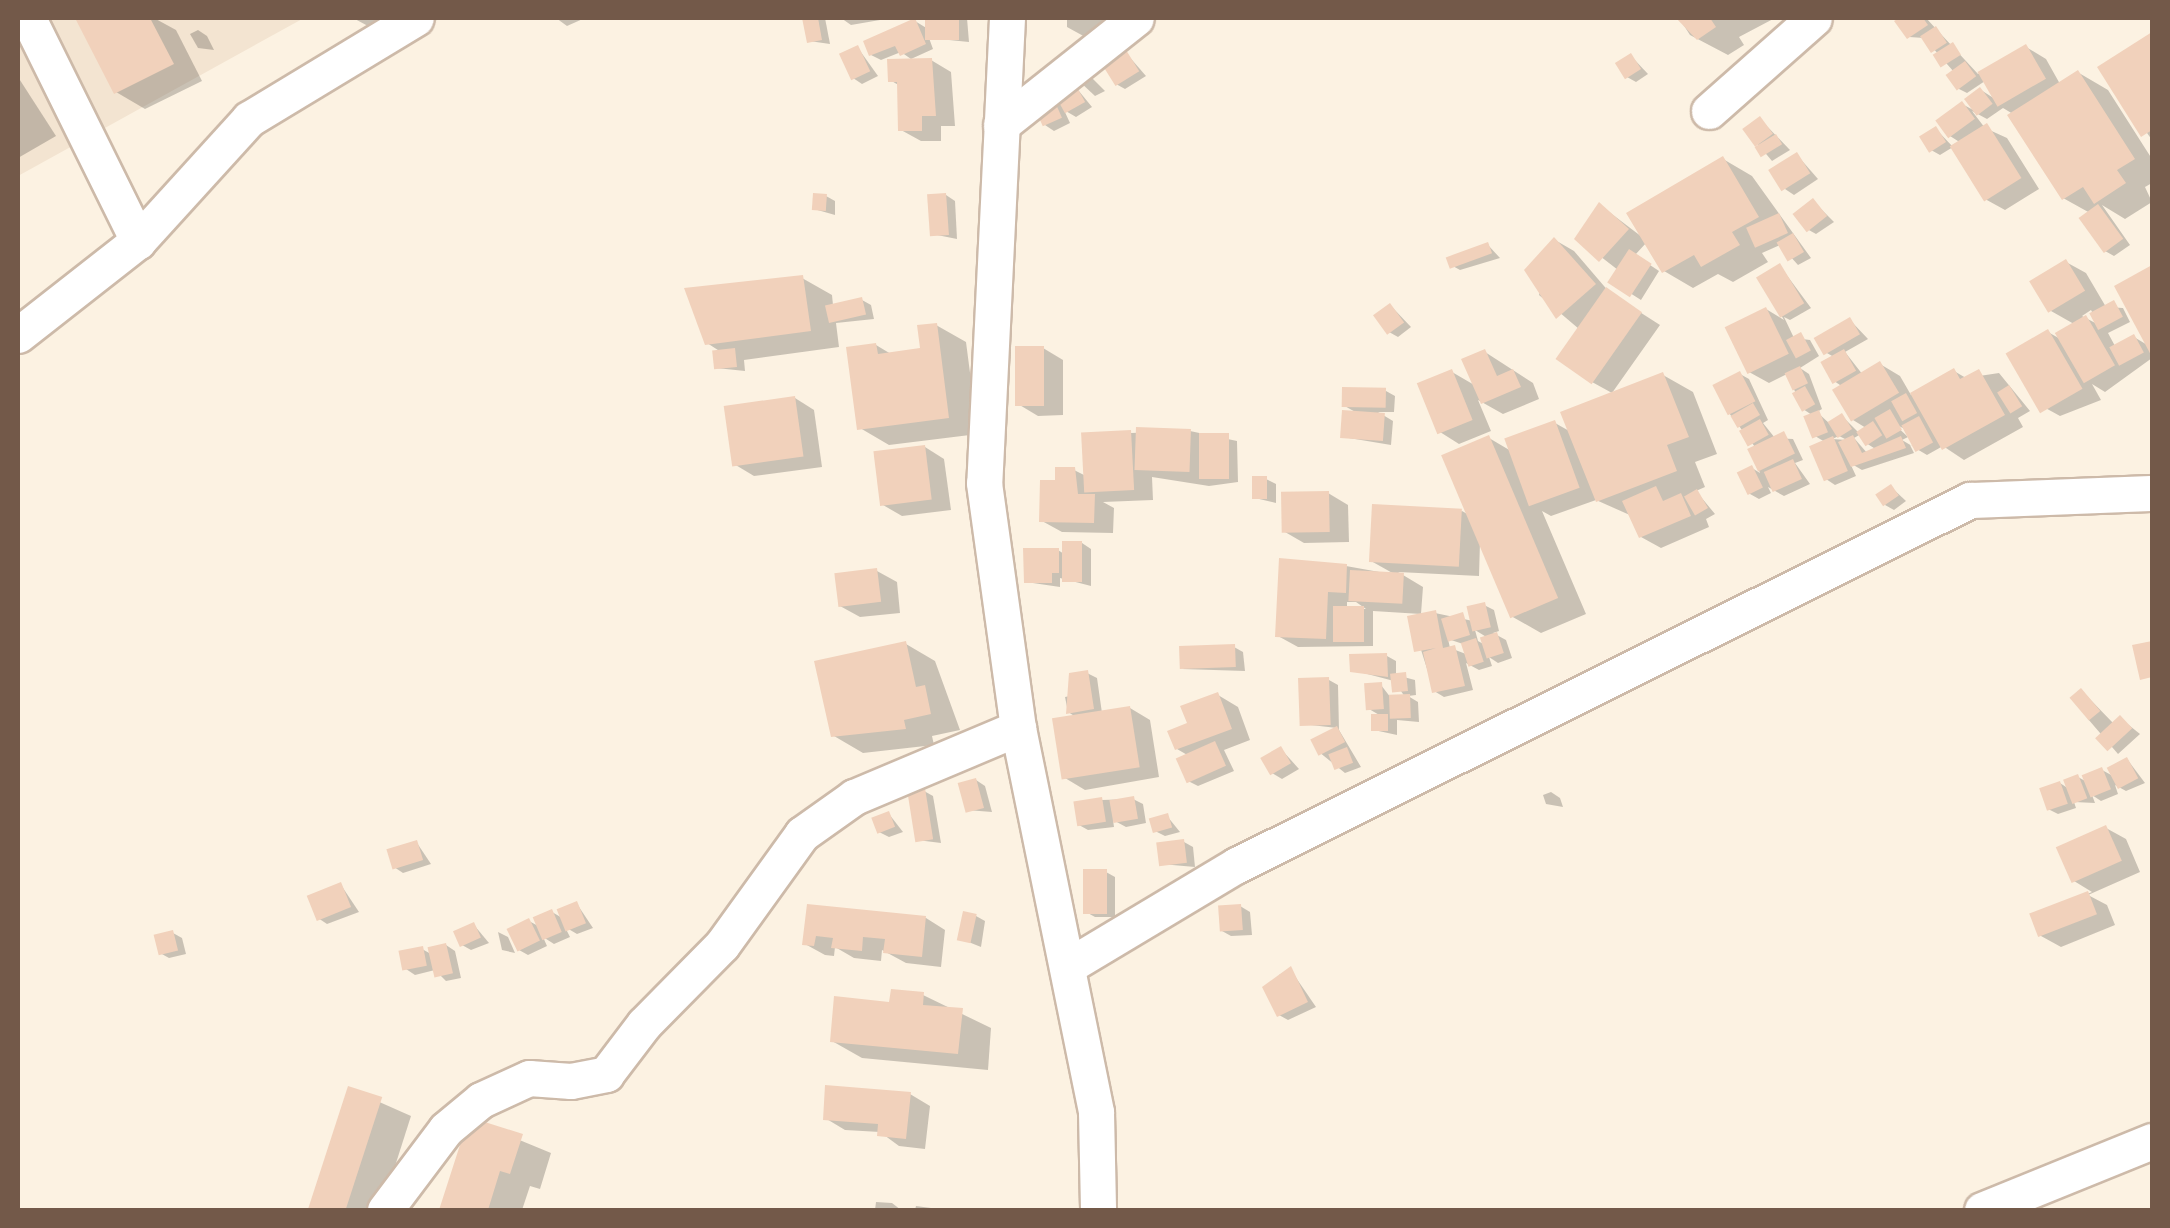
<!DOCTYPE html>
<style>
body{margin:0}
#map{position:relative;width:2170px;height:1228px;overflow:hidden;background:#fcf2e2;font-family:"Open Sans",sans-serif}
div>[style]{position:absolute}
[style*='--x']{left:calc(var(--x)*1px);top:calc(var(--y)*1px);width:calc(var(--w)*1px);rotate:calc(var(--a)*1deg)}
.residential>*{inset:0;background:#f3e4d1}
.shadow>*{inset:0;background:#0003}
.building>*{inset:0;background:#f1d1bb;transform-origin:0 0}
.roads{filter:drop-shadow(2px 0 #cdbaa9) drop-shadow(-2px 0 #cdbaa9) drop-shadow(0 2px #cdbaa9) drop-shadow(0 -2px #cdbaa9)}
.minor>*{height:35px;margin:-17.5px;padding:0 17.5px;transform-origin:17.5px;border-radius:17.5px;background:#fff}
span{translate:-50% -50%;white-space:nowrap;text-align:center;line-height:1.15;-webkit-text-stroke:8px #fff6e8;paint-order:stroke}
.frame{position:absolute;inset:0;border:20px solid #735949;pointer-events:none}
</style>
<div id="map">
<div class="residential">
<i style="clip-path:polygon(18px 18px,304px 18px,18px 176px)"></i>
</div>
<div class="shadow">
<i style="clip-path:polygon(77px 18px,154px 18px,176px 30px,202px 81px,145px 109px,116px 92px)"></i>
<i style="clip-path:polygon(353px 18px,384px 18px,368px 26px)"></i>
<i style="clip-path:polygon(556px 18px,585px 18px,567px 26px)"></i>
<i style="clip-path:polygon(804px 18px,825px 18px,830px 44px,809px 41px)"></i>
<i style="clip-path:polygon(841px 18px,880px 18px,880px 20px,851px 25px)"></i>
<i style="clip-path:polygon(927px 18px,967px 18px,969px 42px,929px 38px,933px 49px,911px 59px,901px 52px,881px 60px,871px 55px,915px 21px,928px 29px)"></i>
<i style="clip-path:polygon(1067px 18px,1141px 18px,1087px 38px,1067px 27px)"></i>
<i style="clip-path:polygon(1679px 18px,1775px 18px,1739px 37px,1744px 45px,1728px 55px,1690px 35px)"></i>
<i style="clip-path:polygon(1897px 18px,1926px 18px,1978px 74px,2026px 47px,2046px 59px,2060px 84px,2079px 73px,2108px 90px,2152px 159px,2152px 183px,2145px 187px,2152px 202px,2125px 219px,2102px 205px,2130px 245px,2114px 256px,2105px 251px,2090px 213px,2063px 198px,2013px 114px,2003px 108px,1987px 119px,1972px 111px,1985px 128px,2007px 138px,2039px 189px,2005px 210px,1985px 199px,1953px 147px,1940px 155px,1931px 150px,1936px 129px,1953px 147px,1961px 143px,1950px 136px,1962px 104px,1977px 112px,1981px 90px,1995px 99px,1985px 81px,1967px 93px,1957px 88px,1954px 72px,1924px 38px,1909px 37px)"></i>
<i style="clip-path:polygon(198px 30px,207px 36px,214px 50px,198px 48px,190px 34px)"></i>
<i style="clip-path:polygon(2152px 35px,2152px 140px,2101px 68px)"></i>
<i style="clip-path:polygon(858px 48px,878px 76px,862px 84px,853px 78px)"></i>
<i style="clip-path:polygon(1126px 53px,1146px 76px,1125px 89px,1116px 84px)"></i>
<i style="clip-path:polygon(1631px 56px,1648px 74px,1636px 82px,1627px 77px)"></i>
<i style="clip-path:polygon(931px 60px,951px 72px,955px 126px,941px 126px,941px 141px,921px 141px,901px 130px,900px 86px,890px 80px)"></i>
<i style="clip-path:polygon(1090px 76px,1105px 91px,1095px 96px,1080px 82px)"></i>
<i style="clip-path:polygon(18px 77px,56px 136px,18px 158px)"></i>
<i style="clip-path:polygon(1074px 85px,1092px 107px,1076px 117px,1064px 110px,1070px 123px,1054px 131px,1045px 125px,1051px 95px)"></i>
<i style="clip-path:polygon(1760px 119px,1790px 150px,1772px 161px,1745px 129px)"></i>
<i style="clip-path:polygon(1797px 155px,1818px 179px,1794px 195px,1785px 189px)"></i>
<i style="clip-path:polygon(1723px 159px,1752px 176px,1811px 258px,1798px 265px,1780px 245px,1762px 253px,1768px 262px,1733px 282px,1718px 274px,1693px 288px,1664px 271px,1647px 242px,1635px 255px,1659px 271px,1641px 300px,1611px 281px,1618px 270px,1578px 239px,1600px 205px,1642px 237px)"></i>
<i style="clip-path:polygon(946px 195px,955px 201px,957px 239px,932px 234px)"></i>
<i style="clip-path:polygon(826px 196px,835px 201px,835px 215px,814px 209px)"></i>
<i style="clip-path:polygon(1813px 201px,1834px 222px,1816px 234px,1807px 229px)"></i>
<i style="clip-path:polygon(1555px 240px,1574px 251px,1610px 293px,1660px 325px,1612px 393px,1592px 382px,1579px 329px,1539px 295px)"></i>
<i style="clip-path:polygon(1488px 245px,1500px 258px,1460px 270px,1451px 265px)"></i>
<i style="clip-path:polygon(evenodd,2066px 262px,2086px 273px,2106px 307px,2123px 308px,2130px 322px,2108px 333px,2115px 346px,2134px 337px,2149px 346px,2117px 287px,2152px 268px,2152px 358px,2105px 392px,2092px 384px,2101px 400px,2060px 416px,2040px 405px,2048px 332px,2062px 340px,2074px 324px,2051px 311px,2066px 262px,2091px 310px,2099px 325px,2082px 316px,2091px 310px)"></i>
<i style="clip-path:polygon(evenodd,1780px 266px,1811px 308px,1790px 320px,1784px 317px,1794px 338px,1810px 340px,1819px 356px,1800px 368px,1809px 374px,1822px 409px,1817px 412px,1830px 424px,1842px 416px,1858px 432px,1866px 428px,1853px 420px,1843px 387px,1834px 381px,1834px 357px,1825px 352px,1850px 320px,1868px 339px,1845px 352px,1863px 375px,1880px 364px,1900px 376px,1911px 395px,1954px 371px,1966px 378px,1999px 373px,2030px 411px,2018px 418px,2023px 427px,1964px 460px,1943px 446px,1927px 455px,1910px 445px,1914px 453px,1862px 470px,1850px 463px,1856px 476px,1835px 485px,1826px 479px,1825px 442px,1815px 436px,1812px 415px,1803px 409px,1787px 374px,1769px 383px,1749px 372px,1766px 309px,1784px 320px,1759px 278px,1780px 266px,1892px 422px,1908px 431px,1917px 449px,1902px 440px,1908px 437px,1892px 422px,1780px 266px,1861px 434px,1866px 443px,1877px 450px,1868px 454px,1854px 438px,1861px 434px,1780px 266px,1839px 436px,1847px 440px,1832px 439px,1839px 436px)"></i>
<i style="clip-path:polygon(802px 278px,832px 295px,833px 305px,862px 300px,871px 305px,874px 319px,836px 323px,839px 347px,744px 360px,745px 371px,716px 368px,721px 352px,707px 343px)"></i>
<i style="clip-path:polygon(1391px 306px,1411px 327px,1398px 337px,1389px 332px)"></i>
<i style="clip-path:polygon(936px 325px,966px 342px,978px 434px,889px 445px,860px 428px,876px 345px,891px 354px,922px 350px)"></i>
<i style="clip-path:polygon(1043px 348px,1063px 360px,1063px 415px,1038px 416px,1018px 404px)"></i>
<i style="clip-path:polygon(1485px 352px,1533px 383px,1539px 399px,1503px 414px,1478px 400px,1491px 431px,1459px 444px,1440px 432px,1452px 372px,1476px 386px)"></i>
<i style="clip-path:polygon(1740px 374px,1749px 379px,1768px 420px,1763px 423px,1775px 438px,1793px 439px,1803px 460px,1795px 463px,1810px 484px,1784px 496px,1768px 487px,1771px 493px,1759px 499px,1750px 494px,1752px 468px,1760px 473px,1750px 449px,1755px 447px,1729px 413px)"></i>
<i style="clip-path:polygon(evenodd,1663px 375px,1693px 392px,1717px 454px,1695px 462px,1705px 487px,1696px 491px,1715px 514px,1706px 519px,1709px 527px,1661px 548px,1641px 537px,1632px 516px,1596px 500px,1551px 516px,1542px 511px,1586px 614px,1541px 633px,1511px 616px,1480px 542px,1479px 576px,1398px 572px,1423px 587px,1421px 614px,1373px 611px,1373px 646px,1298px 647px,1278px 636px,1346px 566px,1396px 575px,1371px 561px,1462px 511px,1469px 515px,1489px 438px,1511px 451px,1555px 423px,1571px 432px,1663px 375px,1347px 602px,1356px 602px,1366px 609px,1347px 609px,1347px 602px)"></i>
<i style="clip-path:polygon(1386px 391px,1395px 396px,1394px 412px,1378px 412px,1393px 421px,1391px 445px,1343px 437px,1357px 413px,1343px 405px)"></i>
<i style="clip-path:polygon(795px 398px,814px 410px,822px 467px,754px 476px,734px 464px)"></i>
<i style="clip-path:polygon(1190px 431px,1237px 441px,1238px 482px,1209px 486px,1152px 477px,1153px 500px,1103px 502px,1114px 508px,1113px 533px,1062px 532px,1042px 521px,1057px 482px,1074px 470px,1086px 476px,1131px 433px)"></i>
<i style="clip-path:polygon(925px 447px,944px 459px,951px 510px,902px 516px,883px 505px)"></i>
<i style="clip-path:polygon(1266px 479px,1276px 484px,1276px 503px,1255px 498px)"></i>
<i style="clip-path:polygon(1891px 487px,1906px 501px,1894px 510px,1885px 505px)"></i>
<i style="clip-path:polygon(1328px 493px,1348px 505px,1349px 542px,1304px 543px,1285px 532px)"></i>
<i style="clip-path:polygon(1082px 543px,1091px 549px,1091px 586px,1060px 578px,1060px 587px,1026px 582px,1058px 550px,1064px 554px)"></i>
<i style="clip-path:polygon(877px 571px,897px 582px,900px 613px,860px 617px,840px 606px)"></i>
<i style="clip-path:polygon(evenodd,1484px 605px,1494px 610px,1499px 631px,1493px 633px,1506px 640px,1512px 658px,1498px 663px,1489px 657px,1492px 666px,1479px 670px,1466px 663px,1473px 690px,1444px 697px,1434px 691px,1411px 618px,1435px 613px,1473px 621px,1484px 605px,1475px 630px,1488px 638px,1485px 645px,1478px 641px,1475px 630px,1484px 605px,1448px 639px,1463px 644px,1466px 654px,1450px 648px,1448px 639px)"></i>
<i style="clip-path:polygon(906px 644px,935px 661px,960px 730px,932px 736px,934px 745px,863px 753px,834px 736px)"></i>
<i style="clip-path:polygon(1234px 647px,1243px 652px,1245px 671px,1182px 669px)"></i>
<i style="clip-path:polygon(1387px 656px,1396px 661px,1396px 675px,1415px 680px,1416px 695px,1408px 696px,1418px 702px,1419px 722px,1397px 720px,1397px 735px,1374px 730px,1381px 716px,1369px 709px,1381px 685px,1391px 698px,1405px 697px,1394px 681px,1352px 670px)"></i>
<i style="clip-path:polygon(1087px 673px,1097px 678px,1102px 713px,1130px 708px,1150px 720px,1159px 777px,1085px 790px,1065px 778px,1076px 717px,1068px 712px,1065px 697px,1075px 695px)"></i>
<i style="clip-path:polygon(1329px 680px,1338px 685px,1339px 730px,1361px 767px,1345px 773px,1319px 752px,1337px 728px,1302px 724px)"></i>
<i style="clip-path:polygon(2082px 691px,2114px 724px,2120px 718px,2140px 734px,2118px 754px,2088px 719px)"></i>
<i style="clip-path:polygon(1218px 695px,1238px 707px,1250px 740px,1224px 750px,1234px 771px,1198px 786px,1188px 781px,1189px 756px,1177px 749px)"></i>
<i style="clip-path:polygon(1281px 749px,1299px 769px,1282px 779px,1272px 773px)"></i>
<i style="clip-path:polygon(2127px 759px,2145px 783px,2126px 791px,2115px 785px,2118px 794px,2101px 801px,2092px 795px,2095px 803px,2074px 802px,2076px 808px,2058px 814px,2048px 809px,2060px 783px,2069px 789px,2078px 777px,2087px 782px,2102px 770px,2113px 776px)"></i>
<i style="clip-path:polygon(976px 780px,985px 786px,992px 812px,967px 810px)"></i>
<i style="clip-path:polygon(924px 791px,933px 796px,941px 843px,917px 840px)"></i>
<i style="clip-path:polygon(1551px 792px,1560px 798px,1563px 807px,1546px 804px,1543px 795px)"></i>
<i style="clip-path:polygon(1133px 799px,1143px 804px,1146px 823px,1126px 827px,1113px 820px,1114px 827px,1088px 830px,1079px 825px,1102px 800px)"></i>
<i style="clip-path:polygon(889px 814px,903px 832px,889px 837px,879px 832px)"></i>
<i style="clip-path:polygon(1167px 816px,1180px 832px,1165px 836px,1155px 831px)"></i>
<i style="clip-path:polygon(2106px 828px,2126px 839px,2140px 872px,2088px 895px,2107px 905px,2115px 925px,2061px 947px,2041px 936px,2033px 917px,2092px 892px,2074px 881px)"></i>
<i style="clip-path:polygon(1184px 842px,1193px 847px,1195px 867px,1161px 864px)"></i>
<i style="clip-path:polygon(417px 843px,431px 864px,403px 873px,394px 867px)"></i>
<i style="clip-path:polygon(1106px 872px,1115px 877px,1115px 917px,1095px 917px,1086px 912px)"></i>
<i style="clip-path:polygon(341px 885px,359px 912px,327px 924px,318px 918px)"></i>
<i style="clip-path:polygon(577px 904px,593px 928px,577px 934px,565px 927px,570px 937px,554px 944px,543px 937px,547px 946px,528px 955px,519px 950px,529px 921px,540px 927px,552px 912px,564px 919px)"></i>
<i style="clip-path:polygon(1240px 906px,1250px 912px,1252px 935px,1231px 936px,1222px 931px)"></i>
<i style="clip-path:polygon(809px 907px,926px 918px,945px 930px,941px 967px,906px 963px,882px 950px,881px 961px,854px 958px,835px 947px,834px 956px,825px 955px,805px 944px)"></i>
<i style="clip-path:polygon(976px 916px,985px 921px,981px 947px,961px 939px)"></i>
<i style="clip-path:polygon(474px 925px,489px 943px,471px 950px,462px 945px)"></i>
<i style="clip-path:polygon(498px 932px,508px 937px,515px 953px,502px 950px)"></i>
<i style="clip-path:polygon(173px 933px,182px 938px,186px 954px,169px 958px,160px 953px)"></i>
<i style="clip-path:polygon(446px 945px,455px 951px,461px 978px,446px 981px,435px 970px,415px 975px,406px 969px,422px 949px,431px 954px)"></i>
<i style="clip-path:polygon(1290px 969px,1316px 1007px,1288px 1020px,1279px 1015px,1279px 975px)"></i>
<i style="clip-path:polygon(923px 995px,991px 1028px,988px 1070px,862px 1058px,832px 1041px,892px 1004px)"></i>
<i style="clip-path:polygon(350px 1089px,411px 1116px,381px 1210px,313px 1210px)"></i>
<i style="clip-path:polygon(910px 1094px,930px 1106px,925px 1149px,899px 1146px,880px 1132px,845px 1130px,825px 1118px)"></i>
<i style="clip-path:polygon(471px 1120px,551px 1153px,540px 1189px,530px 1186px,522px 1210px,442px 1210px)"></i>
<i style="clip-path:polygon(876px 1202px,892px 1203px,901px 1210px,875px 1210px)"></i>
<i style="clip-path:polygon(916px 1206px,931px 1208px,936px 1210px,915px 1210px)"></i>
</div>
<div class="building">
<i style="clip-path:polygon(75px 18px,150px 18px,174px 64px,114px 94px)"></i>
<i style="clip-path:polygon(802px 18px,818px 18px,822px 40px,807px 43px)"></i>
<i style="clip-path:polygon(915px 18px,926px 44px,900px 56px,895px 46px,869px 56px,863px 41px)"></i>
<i style="left:925px;top:18px;width:34px;height:22px"></i>
<i style="clip-path:polygon(1676px 18px,1710px 18px,1716px 27px,1697px 40px)"></i>
<i style="clip-path:polygon(1899px 18px,1923px 18px,1928px 25px,1907px 39px,1894px 21px)"></i>
<i style="left:1936px;top:26px;width:20px;height:19px;rotate:57deg"></i>
<i style="clip-path:polygon(2152px 32px,2152px 130px,2141px 137px,2097px 67px)"></i>
<i style="left:1953px;top:42px;width:15px;height:24px;rotate:58deg"></i>
<i style="left:2026px;top:44px;width:40px;height:56px;rotate:60deg"></i>
<i style="left:858px;top:45px;width:29px;height:21px;rotate:65deg"></i>
<i style="left:1126px;top:50px;width:25px;height:28px;rotate:58deg"></i>
<i style="left:1631px;top:53px;width:19px;height:19px;rotate:58deg"></i>
<i style="clip-path:polygon(932px 58px,936px 116px,922px 116px,922px 131px,898px 131px,897px 82px,888px 82px,887px 59px)"></i>
<i style="left:1965px;top:61px;width:19px;height:24px;rotate:54deg"></i>
<i style="clip-path:polygon(2078px 70px,2135px 159px,2117px 170px,2126px 183px,2094px 204px,2083px 187px,2062px 200px,2007px 115px)"></i>
<i style="left:1074px;top:82px;width:23px;height:23px;rotate:61deg"></i>
<i style="left:1980px;top:87px;width:21px;height:20px;rotate:53deg"></i>
<i style="left:1051px;top:93px;width:27px;height:21px;rotate:66deg"></i>
<i style="left:1962px;top:101px;width:22px;height:33px;rotate:54deg"></i>
<i style="left:1760px;top:116px;width:22px;height:22px;rotate:54deg"></i>
<i style="left:1987px;top:123px;width:65px;height:44px;rotate:58deg"></i>
<i style="left:1936px;top:126px;width:19px;height:20px;rotate:58deg"></i>
<i style="left:1776px;top:134px;width:12px;height:25px;rotate:59deg"></i>
<i style="left:1797px;top:152px;width:25px;height:34px;rotate:58deg"></i>
<i style="clip-path:polygon(1723px 156px,1759px 217px,1732px 232px,1740px 245px,1701px 267px,1694px 255px,1662px 273px,1626px 213px)"></i>
<i style="left:813px;top:193px;width:14px;height:17px;rotate:4deg"></i>
<i style="left:946px;top:193px;width:42px;height:19px;rotate:86deg"></i>
<i style="left:1813px;top:198px;width:23px;height:26px;rotate:52deg"></i>
<i style="clip-path:polygon(1599px 202px,1629px 229px,1599px 262px,1574px 239px)"></i>
<i style="left:2098px;top:204px;width:43px;height:24px;rotate:54deg"></i>
<i style="left:1779px;top:213px;width:22px;height:36px;rotate:66deg"></i>
<i style="left:1793px;top:233px;width:22px;height:19px;rotate:60deg"></i>
<i style="clip-path:polygon(1554px 237px,1596px 284px,1556px 319px,1524px 270px)"></i>
<i style="left:1488px;top:242px;width:12px;height:45px;rotate:70deg"></i>
<i style="left:1629px;top:249px;width:27px;height:40px;rotate:33deg"></i>
<i style="left:2066px;top:259px;width:37px;height:43px;rotate:59deg"></i>
<i style="left:1780px;top:263px;width:47px;height:28px;rotate:59deg"></i>
<i style="clip-path:polygon(2152px 265px,2152px 357px,2114px 286px)"></i>
<i style="clip-path:polygon(803px 275px,811px 331px,705px 345px,684px 288px)"></i>
<i style="left:1606px;top:287px;width:44px;height:88px;rotate:35deg"></i>
<i style="left:862px;top:297px;width:18px;height:38px;rotate:77deg"></i>
<i style="left:2114px;top:300px;width:19px;height:28px;rotate:62deg"></i>
<i style="left:1390px;top:303px;width:24px;height:21px;rotate:54deg"></i>
<i style="left:1766px;top:307px;width:52px;height:46px;rotate:64deg"></i>
<i style="left:2086px;top:315px;width:58px;height:36px;rotate:60deg"></i>
<i style="left:1850px;top:317px;width:20px;height:42px;rotate:60deg"></i>
<i style="clip-path:polygon(937px 323px,949px 418px,857px 430px,846px 347px,876px 343px,878px 354px,920px 348px,917px 325px)"></i>
<i style="left:2048px;top:329px;width:69px;height:49px;rotate:60deg"></i>
<i style="left:1801px;top:332px;width:21px;height:17px;rotate:62deg"></i>
<i style="left:2134px;top:334px;width:21px;height:28px;rotate:62deg"></i>
<i style="left:1015px;top:346px;width:29px;height:60px"></i>
<i style="left:735px;top:348px;width:19px;height:23px;rotate:84deg"></i>
<i style="clip-path:polygon(1485px 349px,1497px 376px,1513px 369px,1521px 387px,1481px 404px,1461px 359px)"></i>
<i style="left:1844px;top:349px;width:25px;height:27px;rotate:61deg"></i>
<i style="left:1880px;top:361px;width:37px;height:56px;rotate:59deg"></i>
<i style="left:1800px;top:366px;width:19px;height:17px;rotate:65deg"></i>
<i style="clip-path:polygon(1954px 368px,1960px 379px,1979px 369px,2005px 415px,1942px 450px,1910px 393px)"></i>
<i style="left:1452px;top:369px;width:55px;height:38px;rotate:68deg"></i>
<i style="left:1740px;top:371px;width:34px;height:31px;rotate:63deg"></i>
<i style="clip-path:polygon(1663px 372px,1689px 437px,1667px 445px,1677px 471px,1596px 502px,1560px 412px)"></i>
<i style="left:2009px;top:385px;width:25px;height:14px;rotate:58deg"></i>
<i style="left:1805px;top:386px;width:21px;height:15px;rotate:61deg"></i>
<i style="left:1342px;top:387px;width:44px;height:20px;rotate:1deg"></i>
<i style="left:1906px;top:393px;width:23px;height:17px;rotate:61deg"></i>
<i style="left:795px;top:396px;width:61px;height:72px;rotate:82deg"></i>
<i style="left:1753px;top:403px;width:14px;height:26px;rotate:60deg"></i>
<i style="left:1890px;top:409px;width:24px;height:18px;rotate:60deg"></i>
<i style="left:1342px;top:410px;width:43px;height:28px;rotate:4deg"></i>
<i style="left:1819px;top:410px;width:24px;height:17px;rotate:68deg"></i>
<i style="left:1842px;top:413px;width:19px;height:17px;rotate:58deg"></i>
<i style="left:1919px;top:416px;width:30px;height:20px;rotate:62deg"></i>
<i style="left:1760px;top:419px;width:18px;height:24px;rotate:61deg"></i>
<i style="left:1555px;top:420px;width:72px;height:54px;rotate:70deg"></i>
<i style="left:1873px;top:421px;width:17px;height:20px;rotate:57deg"></i>
<i style="left:1136px;top:427px;width:55px;height:43px;rotate:2deg"></i>
<i style="left:1131px;top:430px;width:60px;height:50px;rotate:87deg"></i>
<i style="left:1784px;top:431px;width:25px;height:41px;rotate:64deg"></i>
<i style="left:1199px;top:433px;width:30px;height:46px"></i>
<i style="left:1489px;top:435px;width:177px;height:52px;rotate:67deg"></i>
<i style="clip-path:polygon(1853px 435px,1862px 453px,1901px 436px,1906px 448px,1851px 467px,1838px 442px)"></i>
<i style="left:1833px;top:436px;width:38px;height:26px;rotate:67deg"></i>
<i style="left:925px;top:445px;width:55px;height:52px;rotate:83deg"></i>
<i style="left:1793px;top:459px;width:22px;height:32px;rotate:66deg"></i>
<i style="left:1752px;top:465px;width:25px;height:17px;rotate:64deg"></i>
<i style="clip-path:polygon(1055px 467px,1075px 467px,1078px 494px,1095px 494px,1094px 523px,1039px 522px,1040px 480px,1055px 480px)"></i>
<i style="left:1252px;top:476px;width:15px;height:23px"></i>
<i style="left:1891px;top:484px;width:14px;height:19px;rotate:56deg"></i>
<i style="clip-path:polygon(1656px 486px,1663px 501px,1681px 493px,1691px 516px,1639px 538px,1622px 501px)"></i>
<i style="left:1697px;top:489px;width:22px;height:15px;rotate:60deg"></i>
<i style="left:1329px;top:491px;width:41px;height:48px;rotate:89deg"></i>
<i style="left:1372px;top:504px;width:90px;height:58px;rotate:3deg"></i>
<i style="left:1062px;top:541px;width:20px;height:41px"></i>
<i style="clip-path:polygon(1023px 548px,1059px 548px,1059px 573px,1052px 573px,1052px 583px,1024px 583px)"></i>
<i style="clip-path:polygon(1279px 558px,1347px 564px,1346px 593px,1328px 592px,1326px 639px,1275px 637px)"></i>
<i style="left:877px;top:568px;width:34px;height:43px;rotate:83deg"></i>
<i style="left:1350px;top:570px;width:54px;height:31px;rotate:3deg"></i>
<i style="left:1485px;top:602px;width:26px;height:19px;rotate:77deg"></i>
<i style="left:1333px;top:606px;width:31px;height:36px"></i>
<i style="clip-path:polygon(1436px 610px,1443px 648px,1455px 645px,1465px 686px,1432px 693px,1423px 652px,1436px 648px,1414px 652px,1407px 616px)"></i>
<i style="left:1463px;top:612px;width:24px;height:23px;rotate:73deg"></i>
<i style="left:1497px;top:632px;width:22px;height:18px;rotate:72deg"></i>
<i style="left:1476px;top:638px;width:25px;height:16px;rotate:72deg"></i>
<i style="clip-path:polygon(906px 641px,916px 687px,925px 685px,931px 714px,904px 720px,906px 729px,831px 737px,814px 661px)"></i>
<i style="clip-path:polygon(2152px 641px,2152px 677px,2140px 680px,2132px 645px)"></i>
<i style="left:1235px;top:644px;width:23px;height:56px;rotate:88deg"></i>
<i style="clip-path:polygon(1387px 653px,1388px 677px,1350px 672px,1349px 654px)"></i>
<i style="clip-path:polygon(1088px 670px,1094px 709px,1066px 714px,1069px 673px)"></i>
<i style="left:1406px;top:672px;width:19px;height:16px;rotate:84deg"></i>
<i style="left:1329px;top:677px;width:48px;height:31px;rotate:88deg"></i>
<i style="left:1382px;top:682px;width:27px;height:18px;rotate:86deg"></i>
<i style="left:2081px;top:688px;width:30px;height:15px;rotate:50deg"></i>
<i style="clip-path:polygon(1218px 692px,1232px 729px,1175px 750px,1167px 731px,1187px 723px,1180px 706px)"></i>
<i style="left:1410px;top:694px;width:24px;height:21px;rotate:88deg"></i>
<i style="left:1130px;top:706px;width:62px;height:79px;rotate:81deg"></i>
<i style="left:1371px;top:714px;width:17px;height:17px"></i>
<i style="left:2120px;top:715px;width:18px;height:34px;rotate:47deg"></i>
<i style="left:1337px;top:726px;width:18px;height:30px;rotate:63deg"></i>
<i style="left:1215px;top:741px;width:27px;height:43px;rotate:66deg"></i>
<i style="left:1281px;top:746px;width:20px;height:24px;rotate:60deg"></i>
<i style="left:1347px;top:747px;width:17px;height:20px;rotate:69deg"></i>
<i style="left:2127px;top:757px;width:24px;height:23px;rotate:62deg"></i>
<i style="left:2102px;top:767px;width:24px;height:22px;rotate:68deg"></i>
<i style="left:2078px;top:774px;width:26px;height:16px;rotate:69deg"></i>
<i style="left:976px;top:778px;width:31px;height:19px;rotate:75deg"></i>
<i style="left:2060px;top:781px;width:24px;height:22px;rotate:71deg"></i>
<i style="left:925px;top:788px;width:52px;height:18px;rotate:81deg"></i>
<i style="left:1134px;top:796px;width:23px;height:25px;rotate:80deg"></i>
<i style="left:1102px;top:797px;width:25px;height:29px;rotate:81deg"></i>
<i style="left:889px;top:811px;width:17px;height:19px;rotate:69deg"></i>
<i style="left:1168px;top:813px;width:15px;height:20px;rotate:74deg"></i>
<i style="left:2106px;top:825px;width:39px;height:55px;rotate:66deg"></i>
<i style="left:1184px;top:839px;width:24px;height:28px;rotate:83deg"></i>
<i style="left:417px;top:840px;width:21px;height:32px;rotate:73deg"></i>
<i style="left:1107px;top:869px;width:45px;height:24px;rotate:90deg"></i>
<i style="left:341px;top:882px;width:27px;height:37px;rotate:68deg"></i>
<i style="left:2088px;top:891px;width:25px;height:63px;rotate:69deg"></i>
<i style="left:577px;top:901px;width:24px;height:22px;rotate:68deg"></i>
<i style="clip-path:polygon(807px 904px,926px 916px,922px 957px,883px 953px,885px 939px,863px 937px,862px 951px,831px 948px,833px 938px,816px 936px,814px 946px,802px 945px)"></i>
<i style="left:1241px;top:904px;width:26px;height:23px;rotate:86deg"></i>
<i style="left:552px;top:909px;width:25px;height:21px;rotate:67deg"></i>
<i style="left:963px;top:911px;width:14px;height:30px;rotate:12deg"></i>
<i style="left:529px;top:918px;width:25px;height:25px;rotate:64deg"></i>
<i style="left:474px;top:922px;width:17px;height:23px;rotate:66deg"></i>
<i style="left:173px;top:930px;width:21px;height:20px;rotate:76deg"></i>
<i style="left:446px;top:943px;width:31px;height:19px;rotate:77deg"></i>
<i style="left:423px;top:946px;width:20px;height:25px;rotate:79deg"></i>
<i style="clip-path:polygon(1291px 966px,1308px 1002px,1277px 1017px,1262px 987px)"></i>
<i style="clip-path:polygon(891px 989px,924px 992px,923px 1005px,963px 1008px,958px 1054px,830px 1042px,834px 996px,889px 1002px)"></i>
<i style="clip-path:polygon(825px 1085px,911px 1092px,906px 1139px,877px 1136px,878px 1124px,823px 1120px)"></i>
<i style="left:348px;top:1086px;width:36px;height:130px;rotate:18deg"></i>
<i style="clip-path:polygon(469px 1117px,523px 1134px,510px 1174px,500px 1171px,488px 1210px,439px 1210px)"></i>
</div>
<div class="roads">
<div class="minor">
<i style="--x:28;--y:18;--w:249;--a:63.7"></i>
<i style="--x:1007;--y:18;--w:466;--a:92.8"></i>
<i style="--x:984;--y:483;--w:247;--a:82.1"></i>
<i style="--x:1018;--y:728;--w:392;--a:78.5"></i>
<i style="--x:1096;--y:1112;--w:98;--a:88.8"></i>
<i style="--x:1709;--y:111;--w:140;--a:-41.5"></i>
<i style="--x:1001;--y:125;--w:172;--a:-38.4"></i>
<i style="--x:18;--y:335;--w:152;--a:-38.1"></i>
<i style="--x:138;--y:241;--w:165;--a:-47.7"></i>
<i style="--x:249;--y:119;--w:195;--a:-31.2"></i>
<i style="--x:1068;--y:966;--w:197;--a:-30.9"></i>
<i style="--x:1237;--y:865;--w:819;--a:-26.47"></i>
<i style="--x:1970;--y:500;--w:182;--a:-2.2"></i>
<i style="--x:385;--y:1210;--w:101;--a:-53"></i>
<i style="--x:446;--y:1129;--w:45;--a:-39.6"></i>
<i style="--x:481;--y:1100;--w:53;--a:-24.6"></i>
<i style="--x:529;--y:1078;--w:42;--a:4.1"></i>
<i style="--x:571;--y:1081;--w:36;--a:-11"></i>
<i style="--x:606;--y:1074;--w:63;--a:-52.8"></i>
<i style="--x:644;--y:1024;--w:111;--a:-45.4"></i>
<i style="--x:722;--y:945;--w:137;--a:-54.2"></i>
<i style="--x:802;--y:834;--w:64;--a:-35.4"></i>
<i style="--x:854;--y:797;--w:178;--a:-22.8"></i>
<i style="--x:1982;--y:1210;--w:183;--a:-22.1"></i>
</div>
</div>
<div class="frame"></div>
</div>
